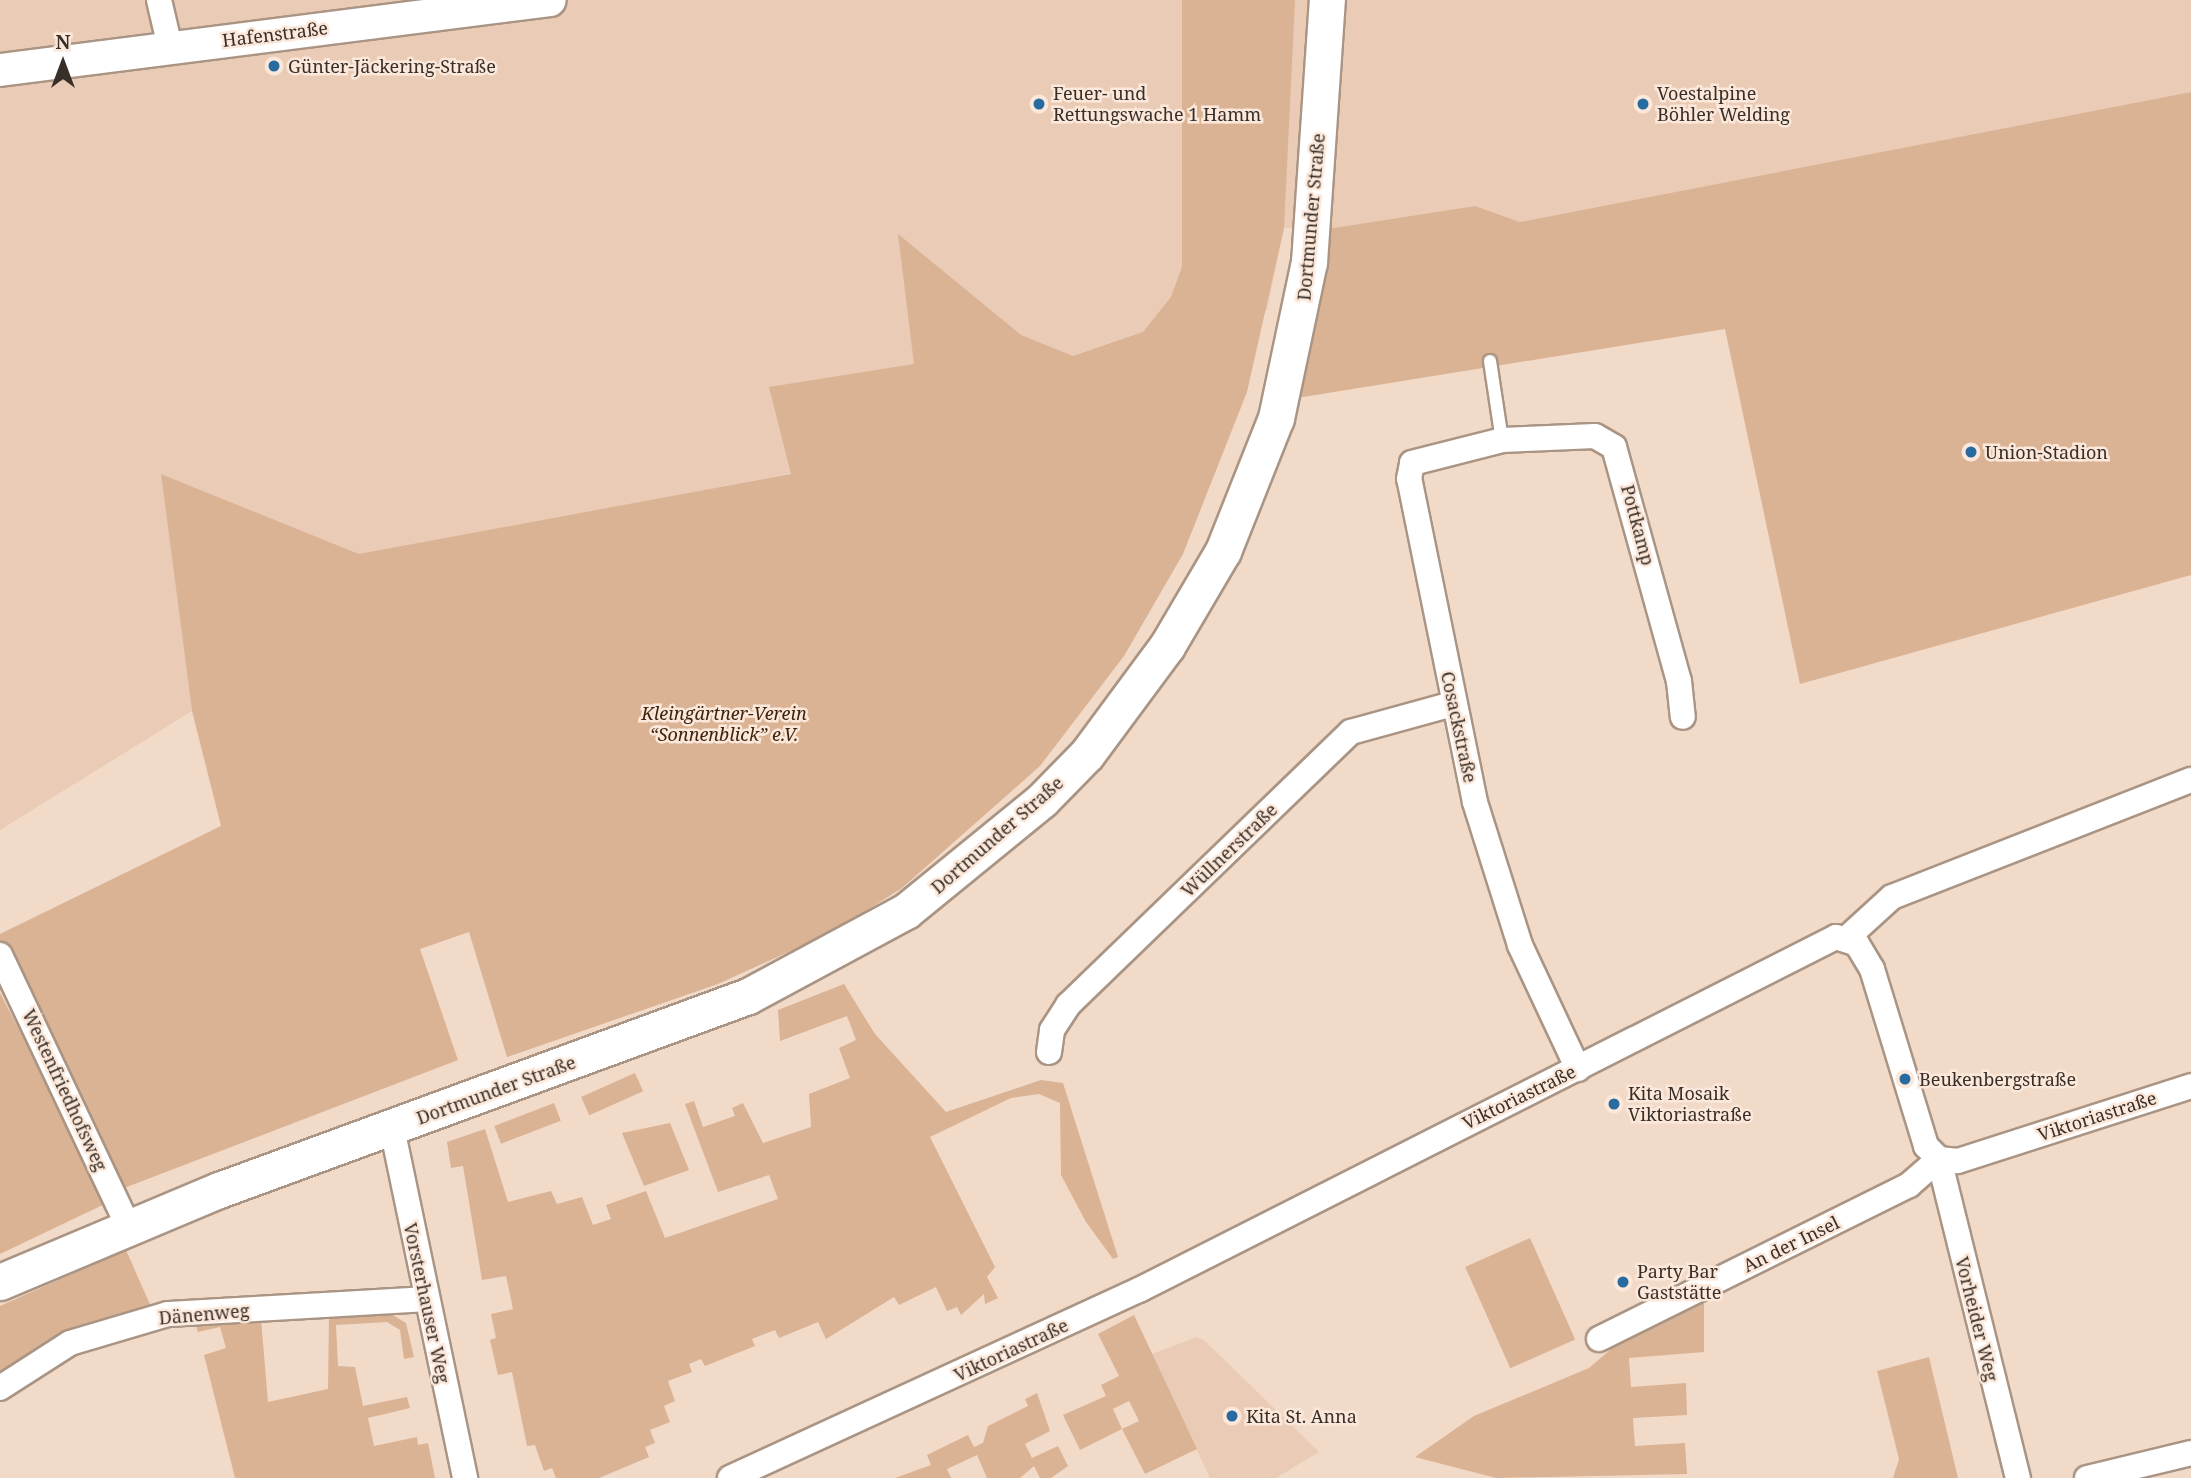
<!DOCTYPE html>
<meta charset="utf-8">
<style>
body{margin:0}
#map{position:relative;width:2191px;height:1478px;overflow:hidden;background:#f2dac8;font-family:"Noto Serif",serif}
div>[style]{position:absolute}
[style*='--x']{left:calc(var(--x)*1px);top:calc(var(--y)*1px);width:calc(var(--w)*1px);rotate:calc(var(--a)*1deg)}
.built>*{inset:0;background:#eacbb5}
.green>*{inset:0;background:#dab294;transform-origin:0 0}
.roads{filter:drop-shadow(2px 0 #aa9483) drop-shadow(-2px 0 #aa9483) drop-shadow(0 2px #aa9483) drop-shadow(0 -2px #aa9483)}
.service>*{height:12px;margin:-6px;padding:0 6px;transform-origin:6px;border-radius:6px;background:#fff}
.minor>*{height:24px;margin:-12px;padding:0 12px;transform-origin:12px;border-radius:12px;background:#fff}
.tertiary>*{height:32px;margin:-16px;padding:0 16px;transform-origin:16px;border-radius:16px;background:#fff}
.secondary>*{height:35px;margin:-17.5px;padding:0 17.5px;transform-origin:17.5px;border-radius:17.5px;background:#fff}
.dots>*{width:19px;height:19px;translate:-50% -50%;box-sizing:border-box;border:4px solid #fce8da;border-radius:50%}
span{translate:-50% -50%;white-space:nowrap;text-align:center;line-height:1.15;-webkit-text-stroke:5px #fce8da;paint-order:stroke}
.street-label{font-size:18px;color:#382f28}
.poi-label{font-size:18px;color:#382f28}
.left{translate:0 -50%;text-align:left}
.park-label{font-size:18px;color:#3e230d;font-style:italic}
.north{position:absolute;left:28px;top:28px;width:70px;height:70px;-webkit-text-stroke:5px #fce8da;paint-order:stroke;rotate:0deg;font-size:19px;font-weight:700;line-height:28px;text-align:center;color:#382f28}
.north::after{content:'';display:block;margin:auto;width:24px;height:32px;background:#382f28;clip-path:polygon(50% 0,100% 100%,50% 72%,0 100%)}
</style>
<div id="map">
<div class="built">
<i style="clip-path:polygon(0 0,2191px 0,2191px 92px,1520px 222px,1475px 206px,1327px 229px,1284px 228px,1267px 310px,932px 446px,412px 547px,359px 554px,161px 474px,192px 711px,0 830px)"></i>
<i style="clip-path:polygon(1197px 1337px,1205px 1341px,1319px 1452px,1276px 1478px,1210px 1478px,1152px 1354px)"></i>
</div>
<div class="green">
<i style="clip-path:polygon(1182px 0,1295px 0,1284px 228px,1247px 392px,1183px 554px,1124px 656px,1040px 766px,902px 888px,834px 931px,718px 984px,507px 1057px,469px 932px,420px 949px,458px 1060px,124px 1188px,0 955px,0 934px,221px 826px,192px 711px,161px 474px,359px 554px,791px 474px,769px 387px,914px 364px,898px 234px,1021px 335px,1073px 356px,1143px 332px,1171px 297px,1182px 267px)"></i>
<i style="clip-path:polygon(2191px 92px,2191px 575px,1800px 684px,1725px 329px,1297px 398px,1327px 229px,1475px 206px,1520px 222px)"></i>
<i style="clip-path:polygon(844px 984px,875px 1034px,946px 1112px,1041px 1080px,1063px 1083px,1118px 1257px,1113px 1259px,1086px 1222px,1061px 1175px,1060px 1103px,1039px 1094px,1011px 1098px,930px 1137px,995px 1267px,987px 1277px,998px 1298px,985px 1304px,984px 1294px,961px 1315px,957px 1307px,947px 1311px,936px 1287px,899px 1305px,894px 1297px,826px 1339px,818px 1322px,779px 1338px,775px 1330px,752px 1339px,755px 1346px,705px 1366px,701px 1359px,689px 1364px,692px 1372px,668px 1381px,675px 1401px,664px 1406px,670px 1422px,650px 1430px,655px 1443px,645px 1447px,649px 1457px,599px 1478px,556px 1478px,552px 1468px,544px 1471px,535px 1445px,527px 1446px,512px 1372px,498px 1375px,490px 1340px,496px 1338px,491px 1314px,513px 1309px,506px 1276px,482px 1280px,463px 1166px,451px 1168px,447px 1142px,485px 1129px,508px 1202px,551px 1191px,557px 1204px,582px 1197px,593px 1225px,611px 1219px,606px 1205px,646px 1191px,665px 1238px,778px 1199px,769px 1175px,718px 1192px,685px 1104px,694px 1101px,703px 1127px,735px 1116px,732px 1108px,743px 1103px,763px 1143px,811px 1127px,809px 1094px,850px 1078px,839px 1048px,856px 1040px,847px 1016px,780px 1041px,778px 1010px)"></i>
<i style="clip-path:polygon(0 993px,109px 1202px,0 1254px)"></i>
<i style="left:635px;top:1073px;width:20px;height:59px;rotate:66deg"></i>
<i style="left:554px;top:1103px;width:19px;height:64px;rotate:69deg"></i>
<i style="clip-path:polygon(670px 1123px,689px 1170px,644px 1186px,622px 1133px)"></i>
<i style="left:1530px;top:1238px;width:111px;height:71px;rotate:66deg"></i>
<i style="clip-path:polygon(126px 1250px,152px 1309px,0 1379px,0 1306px)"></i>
<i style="clip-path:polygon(1704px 1303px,1704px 1352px,1629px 1358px,1631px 1387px,1686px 1383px,1687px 1415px,1633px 1418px,1635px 1446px,1685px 1443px,1687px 1474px,1496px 1478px,1415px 1457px,1474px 1416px,1589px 1368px,1624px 1338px)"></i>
<i style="clip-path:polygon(391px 1314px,406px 1323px,414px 1357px,404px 1359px,400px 1330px,387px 1322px,336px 1325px,338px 1366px,355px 1367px,363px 1406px,407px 1397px,410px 1408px,368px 1418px,374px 1446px,417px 1437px,418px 1445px,428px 1443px,435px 1478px,235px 1478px,204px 1355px,226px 1348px,220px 1327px,198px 1332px,195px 1323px,261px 1319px,268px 1402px,328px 1389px,329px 1316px)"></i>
<i style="clip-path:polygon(evenodd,1134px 1315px,1197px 1449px,1145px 1474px,1122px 1429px,1080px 1450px,1063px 1415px,1106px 1396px,1101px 1385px,1119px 1376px,1098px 1334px,1134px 1315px,1129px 1401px,1139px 1421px,1122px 1429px,1113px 1409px,1129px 1401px)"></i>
<i style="clip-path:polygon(1929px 1357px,1958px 1478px,1893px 1478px,1899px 1459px,1877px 1371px)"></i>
<i style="clip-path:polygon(1037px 1393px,1050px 1431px,1025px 1444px,1032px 1458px,1058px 1446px,1068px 1466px,1051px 1478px,1040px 1478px,1034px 1466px,1020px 1478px,987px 1478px,977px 1455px,947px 1469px,951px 1478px,895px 1478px,931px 1465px,927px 1455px,968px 1435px,974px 1447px,983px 1443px,988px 1426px,1028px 1406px,1025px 1399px)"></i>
</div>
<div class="roads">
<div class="service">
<i style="--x:1490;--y:361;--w:80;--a:81.4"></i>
</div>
<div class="minor">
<i style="--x:159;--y:0;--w:48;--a:76.8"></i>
<i style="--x:1848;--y:937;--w:59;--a:-42.3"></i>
<i style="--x:1892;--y:897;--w:321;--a:-21.4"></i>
<i style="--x:0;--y:955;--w:300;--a:64.7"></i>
<i style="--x:1049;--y:1052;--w:22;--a:-82"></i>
<i style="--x:1052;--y:1030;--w:30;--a:-57"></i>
<i style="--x:1068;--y:1005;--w:393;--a:-44"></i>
<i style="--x:1351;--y:732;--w:106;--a:-15.4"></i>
<i style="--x:1578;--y:1069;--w:137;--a:-115.1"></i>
<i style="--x:1520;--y:945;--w:150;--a:-107.5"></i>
<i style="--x:1475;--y:802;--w:330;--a:-101.5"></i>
<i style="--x:1409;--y:479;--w:16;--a:-79"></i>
<i style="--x:1412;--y:463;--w:93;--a:-14.3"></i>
<i style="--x:1502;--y:440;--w:93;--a:-2.5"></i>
<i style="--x:1595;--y:436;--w:22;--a:30"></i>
<i style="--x:1614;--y:447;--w:243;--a:74.5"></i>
<i style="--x:1679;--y:681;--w:36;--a:84"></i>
<i style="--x:392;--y:1128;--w:358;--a:78.2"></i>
<i style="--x:1939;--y:1159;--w:329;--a:76.1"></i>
<i style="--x:1599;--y:1339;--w:346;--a:-26.4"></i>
<i style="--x:1909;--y:1185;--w:40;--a:-41"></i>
<i style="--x:0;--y:1388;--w:83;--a:-32.7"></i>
<i style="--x:70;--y:1343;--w:102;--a:-16.5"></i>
<i style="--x:168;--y:1314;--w:257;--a:-3.3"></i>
<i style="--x:730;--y:1478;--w:450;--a:-24.7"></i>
<i style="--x:1139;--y:1290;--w:781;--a:-26.86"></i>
<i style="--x:1836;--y:937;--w:22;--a:18"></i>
<i style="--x:1857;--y:944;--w:29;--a:59"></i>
<i style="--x:1872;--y:969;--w:185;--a:73"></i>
<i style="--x:1926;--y:1146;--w:18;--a:45"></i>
<i style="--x:1939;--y:1159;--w:19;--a:6"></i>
<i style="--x:1958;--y:1161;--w:245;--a:-17.8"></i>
<i style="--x:2087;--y:1478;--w:107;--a:-13.5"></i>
</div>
<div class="tertiary">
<i style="--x:0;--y:70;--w:554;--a:-7.25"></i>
</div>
<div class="secondary">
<i style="--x:0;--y:1282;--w:238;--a:-22.8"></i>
<i style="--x:219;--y:1190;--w:563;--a:-20.14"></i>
<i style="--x:748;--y:996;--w:179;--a:-28.3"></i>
<i style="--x:906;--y:911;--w:176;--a:-39.2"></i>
<i style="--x:1042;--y:800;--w:64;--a:-45.6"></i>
<i style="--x:1087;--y:754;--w:134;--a:-53.5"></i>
<i style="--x:1167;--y:646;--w:110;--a:-59.5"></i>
<i style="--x:1223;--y:551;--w:143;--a:-68.3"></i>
<i style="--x:1276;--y:418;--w:159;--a:-78.1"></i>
<i style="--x:1309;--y:262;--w:263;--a:-86.1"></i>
</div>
</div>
<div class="dots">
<i style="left:274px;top:66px;background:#276ba0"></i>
<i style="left:1039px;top:104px;background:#276ba0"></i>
<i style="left:1643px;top:104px;background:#276ba0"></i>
<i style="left:1971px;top:452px;background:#276ba0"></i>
<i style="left:1905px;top:1079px;background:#276ba0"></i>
<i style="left:1614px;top:1104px;background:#276ba0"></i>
<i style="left:1623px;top:1282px;background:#276ba0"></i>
<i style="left:1232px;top:1416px;background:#276ba0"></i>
</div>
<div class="street-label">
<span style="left:275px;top:34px;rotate:-7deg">Hafenstraße</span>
<span style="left:1311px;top:217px;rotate:-85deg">Dortmunder Straße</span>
<span style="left:1638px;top:525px;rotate:75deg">Pottkamp</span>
<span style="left:1459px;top:727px;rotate:78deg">Cosackstraße</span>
<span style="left:997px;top:835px;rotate:-41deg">Dortmunder Straße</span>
<span style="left:1229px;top:850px;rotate:-44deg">Wüllnerstraße</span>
<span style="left:65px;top:1090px;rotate:65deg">Westenfriedhofsweg</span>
<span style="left:496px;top:1090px;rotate:-20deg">Dortmunder Straße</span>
<span style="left:1519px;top:1097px;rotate:-26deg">Viktoriastraße</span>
<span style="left:2097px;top:1116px;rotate:-18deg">Viktoriastraße</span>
<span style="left:1791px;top:1244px;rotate:-26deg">An der Insel</span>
<span style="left:427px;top:1303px;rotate:78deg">Vorsterhauser Weg</span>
<span style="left:204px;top:1314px;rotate:-5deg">Dänenweg</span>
<span style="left:1977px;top:1319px;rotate:76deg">Vorheider Weg</span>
<span style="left:1011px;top:1350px;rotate:-25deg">Viktoriastraße</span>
</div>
<div class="poi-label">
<span class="left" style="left:288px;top:66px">Günter-Jäckering-Straße</span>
<span class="left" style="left:1053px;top:104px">Feuer- und<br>Rettungswache 1 Hamm</span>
<span class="left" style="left:1657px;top:104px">Voestalpine<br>Böhler Welding</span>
<span class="left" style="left:1985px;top:452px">Union-Stadion</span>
<span class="left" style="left:1919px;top:1079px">Beukenbergstraße</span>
<span class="left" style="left:1628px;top:1104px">Kita Mosaik<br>Viktoriastraße</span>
<span class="left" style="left:1637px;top:1282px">Party Bar<br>Gaststätte</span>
<span class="left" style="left:1246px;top:1416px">Kita St. Anna</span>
</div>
<div class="park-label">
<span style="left:724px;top:724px">Kleingärtner-Verein<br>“Sonnenblick” e.V.</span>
</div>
<div class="north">N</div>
</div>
